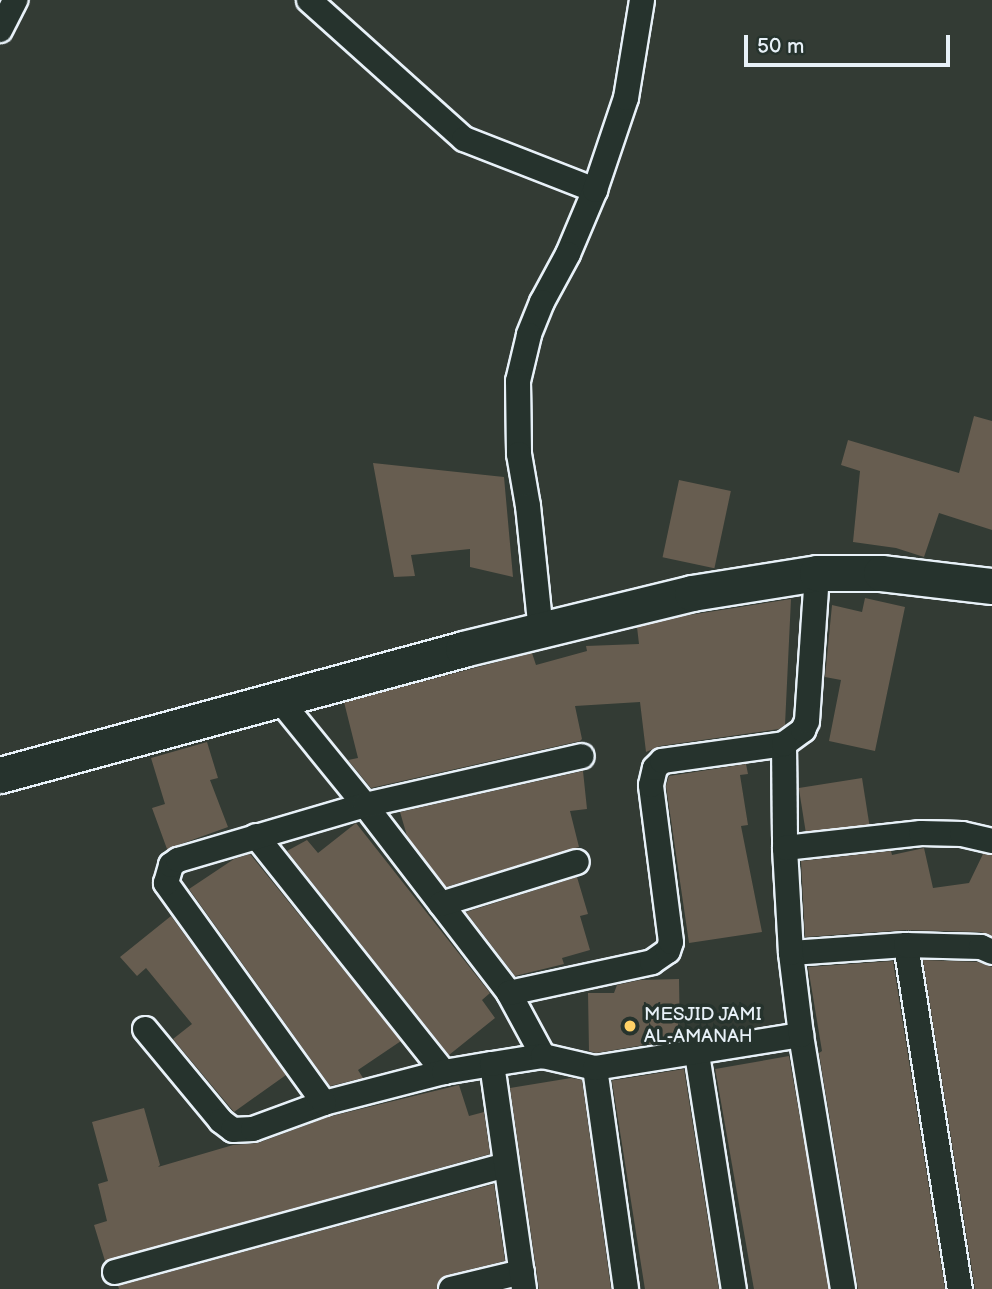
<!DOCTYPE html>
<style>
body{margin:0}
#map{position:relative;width:992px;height:1289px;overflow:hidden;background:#333b34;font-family:"Balsamiq Sans",sans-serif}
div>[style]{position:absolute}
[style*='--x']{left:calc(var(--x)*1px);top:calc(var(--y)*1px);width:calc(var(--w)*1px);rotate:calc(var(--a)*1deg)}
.building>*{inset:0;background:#675d50;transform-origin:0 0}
.roads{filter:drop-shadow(2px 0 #e8f1f8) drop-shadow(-2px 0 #e8f1f8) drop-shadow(0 2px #e8f1f8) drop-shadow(0 -2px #e8f1f8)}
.street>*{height:24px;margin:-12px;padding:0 12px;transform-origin:12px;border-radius:12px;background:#26332d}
.secondary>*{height:35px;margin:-17.5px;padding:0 17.5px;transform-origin:17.5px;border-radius:17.5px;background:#26332d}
.dots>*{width:19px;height:19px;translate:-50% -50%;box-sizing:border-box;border:4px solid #26332d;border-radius:50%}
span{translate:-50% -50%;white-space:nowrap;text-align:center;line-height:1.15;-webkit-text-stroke:7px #26332d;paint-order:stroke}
.poi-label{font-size:19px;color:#e8f1f8}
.left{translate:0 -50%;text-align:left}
.scale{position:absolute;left:744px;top:35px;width:206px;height:32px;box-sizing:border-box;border:4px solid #e8f1f8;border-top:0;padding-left:9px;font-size:21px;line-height:24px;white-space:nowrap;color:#e8f1f8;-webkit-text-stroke:5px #26332d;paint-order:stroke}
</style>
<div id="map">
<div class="building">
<i style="clip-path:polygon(974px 416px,992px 421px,992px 530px,939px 513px,924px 557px,896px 548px,853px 542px,860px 471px,841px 465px,848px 440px,959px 473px)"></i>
<i style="clip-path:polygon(373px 463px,504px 477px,513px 577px,470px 567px,470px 549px,411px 555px,415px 576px,394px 577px)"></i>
<i style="left:679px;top:480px;width:53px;height:79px;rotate:12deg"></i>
<i style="clip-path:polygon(865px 598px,905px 607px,875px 751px,829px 741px,841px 680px,825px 677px,832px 605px,862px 612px)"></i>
<i style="clip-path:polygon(791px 599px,785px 725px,779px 729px,660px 746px,646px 752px,640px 702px,575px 706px,582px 739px,580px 741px,371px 788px,348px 760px,358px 758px,344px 702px,532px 653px,536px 665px,587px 651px,586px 646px,639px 644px,637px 627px,683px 616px)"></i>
<i style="clip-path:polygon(207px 742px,218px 778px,210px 780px,228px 827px,167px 849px,152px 808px,165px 804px,151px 758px)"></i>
<i style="clip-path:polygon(746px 764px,748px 774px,740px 775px,748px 825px,741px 826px,762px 932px,689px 943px,666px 786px,669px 776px)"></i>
<i style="clip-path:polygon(583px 771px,587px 809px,570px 811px,579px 847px,446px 887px,407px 836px,400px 812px)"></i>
<i style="left:862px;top:778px;width:47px;height:64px;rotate:81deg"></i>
<i style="clip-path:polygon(356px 823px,490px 993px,482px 1000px,495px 1018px,449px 1055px,287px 851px,307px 840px,318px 853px)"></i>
<i style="clip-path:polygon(924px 848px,933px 888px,969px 883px,983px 854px,992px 855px,992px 936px,981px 932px,906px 930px,805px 937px,801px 861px,891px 851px,892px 855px)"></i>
<i style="clip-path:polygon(250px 854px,401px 1041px,358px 1070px,363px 1078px,330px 1086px,189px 889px,234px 859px)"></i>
<i style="clip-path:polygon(577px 877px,588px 914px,580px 916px,590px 950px,562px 958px,564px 964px,515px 976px,466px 912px)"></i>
<i style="clip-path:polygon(171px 916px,286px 1075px,234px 1112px,173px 1039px,192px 1024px,146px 968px,137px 976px,120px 957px)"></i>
<i style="clip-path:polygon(923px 960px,978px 962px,992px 967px,992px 1289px,975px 1289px)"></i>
<i style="clip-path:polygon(893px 961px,945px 1289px,858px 1289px,819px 1053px,822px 1051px,808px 967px)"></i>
<i style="clip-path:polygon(679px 979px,680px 1039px,596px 1053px,589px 1051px,588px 993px,614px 993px,617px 985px,640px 980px)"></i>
<i style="left:789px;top:1056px;width:236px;height:75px;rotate:80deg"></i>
<i style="left:684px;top:1069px;width:223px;height:73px;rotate:81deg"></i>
<i style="clip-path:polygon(571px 1078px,582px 1080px,611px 1289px,539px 1289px,510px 1088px)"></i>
<i style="clip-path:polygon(459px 1085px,469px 1116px,484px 1112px,490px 1154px,105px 1261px,94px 1225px,107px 1221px,98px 1184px,108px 1181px,92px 1122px,144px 1108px,160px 1165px,158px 1167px,233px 1145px,258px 1143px,328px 1117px)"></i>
<i style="clip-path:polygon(494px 1184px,505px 1261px,447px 1275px,440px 1279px,437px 1289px,119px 1289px,118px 1286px)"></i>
</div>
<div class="roads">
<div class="street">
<i style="--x:309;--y:0;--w:208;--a:41.9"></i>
<i style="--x:464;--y:139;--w:141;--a:21.3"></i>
<i style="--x:595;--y:190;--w:69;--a:112.9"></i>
<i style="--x:568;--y:254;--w:55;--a:118.4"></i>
<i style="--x:542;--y:302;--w:35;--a:112"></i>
<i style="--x:529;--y:335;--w:47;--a:103.4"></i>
<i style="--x:518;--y:381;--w:73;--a:89.2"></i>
<i style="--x:519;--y:454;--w:53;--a:80.2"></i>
<i style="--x:528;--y:506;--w:127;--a:84.1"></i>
<i style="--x:0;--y:30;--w:34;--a:-63"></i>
<i style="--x:595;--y:190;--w:97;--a:-71.4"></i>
<i style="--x:626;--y:98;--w:99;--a:-80.7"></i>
<i style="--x:278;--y:698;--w:138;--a:50.9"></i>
<i style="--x:365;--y:805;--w:237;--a:52.5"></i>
<i style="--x:509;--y:993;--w:72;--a:61.6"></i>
<i style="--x:784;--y:744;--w:104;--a:89.4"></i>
<i style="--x:256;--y:836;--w:302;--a:51.5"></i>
<i style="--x:441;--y:904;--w:142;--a:-17.2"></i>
<i style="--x:906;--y:945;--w:348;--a:81.1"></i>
<i style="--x:791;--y:953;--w:115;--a:-4"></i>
<i style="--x:906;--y:945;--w:75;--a:1.5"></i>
<i style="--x:981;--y:947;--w:12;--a:24"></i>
<i style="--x:509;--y:993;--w:146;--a:-12.2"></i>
<i style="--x:652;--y:962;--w:19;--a:-35"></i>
<i style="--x:668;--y:951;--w:9;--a:-72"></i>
<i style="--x:671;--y:942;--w:158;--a:-97.3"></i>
<i style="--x:651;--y:785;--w:17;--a:-77"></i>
<i style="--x:655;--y:768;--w:10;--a:-45"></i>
<i style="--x:662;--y:761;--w:123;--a:-7.9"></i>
<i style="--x:784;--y:744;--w:24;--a:-36"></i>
<i style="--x:803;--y:730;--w:10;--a:-66"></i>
<i style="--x:807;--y:721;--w:148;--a:-86.1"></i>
<i style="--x:145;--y:1029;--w:119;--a:50.4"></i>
<i style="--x:221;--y:1121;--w:15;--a:37"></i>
<i style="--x:233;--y:1130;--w:20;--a:-3"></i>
<i style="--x:253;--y:1129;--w:76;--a:-20.1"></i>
<i style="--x:324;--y:1103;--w:124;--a:-14.5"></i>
<i style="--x:444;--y:1072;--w:49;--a:-9.5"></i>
<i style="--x:697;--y:1054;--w:238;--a:81.1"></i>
<i style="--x:595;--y:1068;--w:223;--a:82"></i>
<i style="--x:324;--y:1103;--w:271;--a:-125.7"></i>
<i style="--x:166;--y:883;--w:19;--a:-74"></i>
<i style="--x:171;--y:865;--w:9;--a:-36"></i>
<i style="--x:178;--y:860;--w:195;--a:-16.4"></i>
<i style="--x:365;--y:805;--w:222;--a:-12.7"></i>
<i style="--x:115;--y:1272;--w:405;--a:-15.3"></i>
<i style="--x:451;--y:1289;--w:73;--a:-13.5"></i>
<i style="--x:524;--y:1289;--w:227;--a:-98.1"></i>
<i style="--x:492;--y:1064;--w:52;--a:-8.9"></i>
<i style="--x:543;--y:1056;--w:53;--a:13"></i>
<i style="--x:595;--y:1068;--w:209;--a:-9.1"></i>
<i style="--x:843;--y:1289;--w:257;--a:-99.4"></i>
<i style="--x:801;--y:1035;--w:83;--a:-97"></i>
<i style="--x:791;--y:953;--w:105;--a:-93.3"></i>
<i style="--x:785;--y:848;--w:137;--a:-6.3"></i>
<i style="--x:921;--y:833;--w:41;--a:1.4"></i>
<i style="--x:962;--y:834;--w:31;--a:13"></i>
</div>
<div class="secondary">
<i style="--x:0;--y:775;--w:480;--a:-15.2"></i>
<i style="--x:463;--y:649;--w:236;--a:-13.7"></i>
<i style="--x:692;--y:593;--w:127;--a:-9.1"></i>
<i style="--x:817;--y:573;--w:64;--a:0"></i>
<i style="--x:881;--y:573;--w:112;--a:6.7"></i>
</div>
</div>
<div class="dots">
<i style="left:630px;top:1026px;background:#ffd166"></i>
</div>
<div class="poi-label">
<span class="left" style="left:644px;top:1026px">MESJID JAMI<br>AL-AMANAH</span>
</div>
<div class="scale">50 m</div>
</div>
